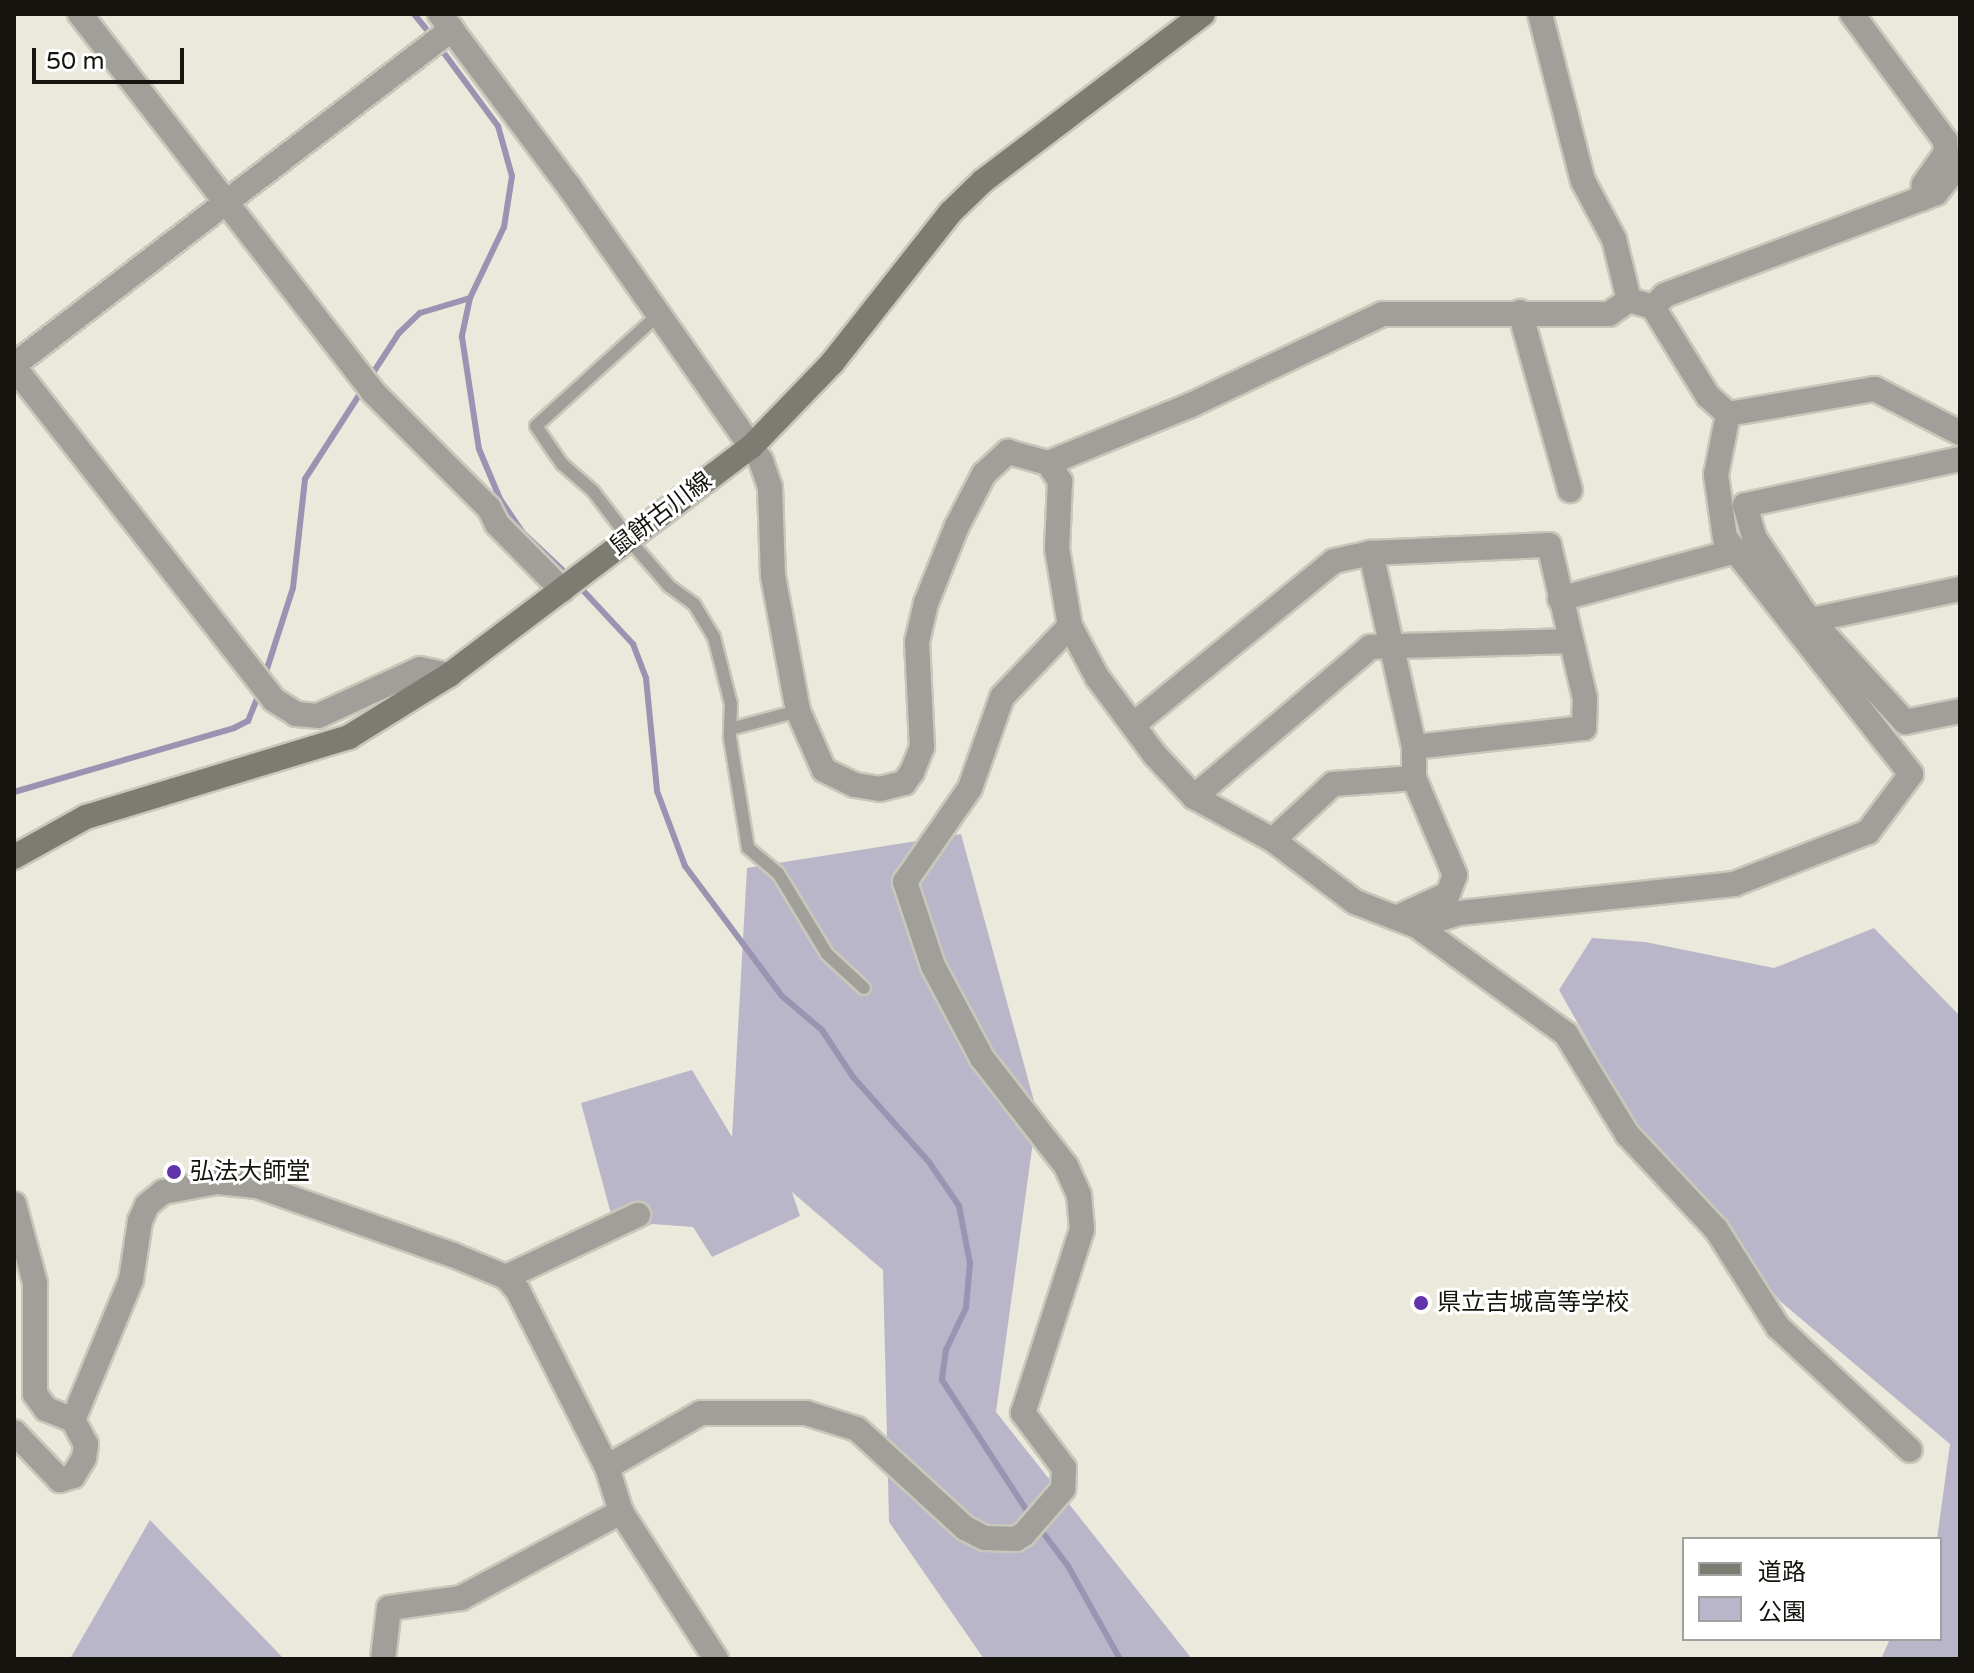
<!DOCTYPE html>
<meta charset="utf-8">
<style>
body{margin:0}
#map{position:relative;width:1974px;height:1673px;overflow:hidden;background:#ebe9db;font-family:"Varela Round","Noto Sans JP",sans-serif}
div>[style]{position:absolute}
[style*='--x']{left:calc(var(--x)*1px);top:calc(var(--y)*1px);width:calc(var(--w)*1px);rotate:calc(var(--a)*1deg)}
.green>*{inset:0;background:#bab6ca}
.stream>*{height:6px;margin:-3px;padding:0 3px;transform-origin:3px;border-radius:3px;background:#9a93b2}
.roads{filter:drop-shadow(2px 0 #c9c7ba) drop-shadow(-2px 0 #c9c7ba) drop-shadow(0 2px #c9c7ba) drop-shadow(0 -2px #c9c7ba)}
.service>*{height:12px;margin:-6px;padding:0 6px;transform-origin:6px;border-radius:6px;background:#a09f99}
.minor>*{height:24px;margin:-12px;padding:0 12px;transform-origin:12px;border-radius:12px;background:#a09f99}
.tertiary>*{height:24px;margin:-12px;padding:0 12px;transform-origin:12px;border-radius:12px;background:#a09f99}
.secondary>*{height:24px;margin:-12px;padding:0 12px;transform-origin:12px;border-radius:12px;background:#7d7c73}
.dots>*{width:22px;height:22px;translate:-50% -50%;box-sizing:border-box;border:4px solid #fff;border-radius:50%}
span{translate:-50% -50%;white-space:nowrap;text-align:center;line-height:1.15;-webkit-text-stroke:6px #fff;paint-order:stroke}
.street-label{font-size:24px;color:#15140f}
.poi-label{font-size:24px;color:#15140f}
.left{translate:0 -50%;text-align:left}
.frame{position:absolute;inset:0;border:16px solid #15140f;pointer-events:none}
.legend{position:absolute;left:1682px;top:1537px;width:260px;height:104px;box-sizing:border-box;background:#fff;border:2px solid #a1a19f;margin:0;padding:10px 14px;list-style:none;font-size:24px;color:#15140f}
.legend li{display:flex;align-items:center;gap:16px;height:40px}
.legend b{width:40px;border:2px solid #a1a19f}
.scale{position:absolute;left:32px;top:48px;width:152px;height:36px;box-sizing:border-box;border:4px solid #15140f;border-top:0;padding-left:10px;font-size:24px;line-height:28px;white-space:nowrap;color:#15140f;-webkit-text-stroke:6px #fff;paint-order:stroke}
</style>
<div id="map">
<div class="green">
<i style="clip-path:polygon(961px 834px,1037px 1112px,996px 1412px,1192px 1659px,984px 1659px,889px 1522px,883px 1270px,792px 1192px,800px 1216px,712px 1257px,693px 1227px,652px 1224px,618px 1240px,581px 1103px,692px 1070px,732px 1137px,747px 868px)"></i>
<i style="clip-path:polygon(1874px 928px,1960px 1016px,1960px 1659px,1881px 1659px,1890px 1639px,1940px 1639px,1937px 1539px,1950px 1444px,1781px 1302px,1640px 1133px,1559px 990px,1592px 938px,1645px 942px,1774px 968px)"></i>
<i style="clip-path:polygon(150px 1520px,207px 1579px,284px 1659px,70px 1659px)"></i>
</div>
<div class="stream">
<i style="--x:414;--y:14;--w:28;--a:51"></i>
<i style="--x:438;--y:45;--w:101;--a:53.5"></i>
<i style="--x:498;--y:126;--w:52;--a:74.4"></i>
<i style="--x:512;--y:176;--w:52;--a:98.9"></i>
<i style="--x:504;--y:227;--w:79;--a:115.6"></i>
<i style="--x:470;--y:298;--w:40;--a:102"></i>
<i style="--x:462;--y:337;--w:113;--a:81.4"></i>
<i style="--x:479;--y:449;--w:54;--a:67.2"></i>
<i style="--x:500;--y:499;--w:40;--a:56"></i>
<i style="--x:522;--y:532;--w:66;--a:43.2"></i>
<i style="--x:369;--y:379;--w:55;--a:-56.9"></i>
<i style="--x:399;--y:333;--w:29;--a:-44"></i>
<i style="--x:420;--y:313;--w:52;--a:-16.7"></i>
<i style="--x:578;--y:585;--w:81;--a:47"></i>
<i style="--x:633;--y:644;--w:36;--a:69"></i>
<i style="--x:646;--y:678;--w:114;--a:84.4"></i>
<i style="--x:657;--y:791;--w:80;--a:69.5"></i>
<i style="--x:685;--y:866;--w:162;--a:53.3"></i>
<i style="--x:782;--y:996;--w:52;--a:40.4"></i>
<i style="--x:822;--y:1030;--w:56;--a:56.6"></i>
<i style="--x:853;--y:1077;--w:114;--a:48.2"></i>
<i style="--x:929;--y:1162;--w:53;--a:55.7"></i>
<i style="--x:959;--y:1206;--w:58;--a:79.1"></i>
<i style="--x:970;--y:1263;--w:45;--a:95.1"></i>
<i style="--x:966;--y:1308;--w:47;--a:115.5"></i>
<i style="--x:946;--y:1350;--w:30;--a:98"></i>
<i style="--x:942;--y:1380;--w:163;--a:57"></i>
<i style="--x:265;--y:675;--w:91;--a:-72.2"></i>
<i style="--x:293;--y:588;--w:110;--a:-83.7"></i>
<i style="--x:305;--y:479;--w:107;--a:-57.2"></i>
<i style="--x:14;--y:792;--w:229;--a:-16.2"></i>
<i style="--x:234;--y:728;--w:16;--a:-27"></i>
<i style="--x:248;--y:721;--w:29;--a:-68"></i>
<i style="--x:1038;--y:1526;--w:50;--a:53.1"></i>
<i style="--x:1068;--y:1566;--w:107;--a:60.8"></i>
</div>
<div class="roads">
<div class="service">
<i style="--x:628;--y:537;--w:58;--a:-127.3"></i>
<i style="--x:593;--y:491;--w:41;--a:-138.9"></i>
<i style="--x:562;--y:464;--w:46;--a:-124.4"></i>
<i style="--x:536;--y:426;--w:165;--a:-42.3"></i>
<i style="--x:637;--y:549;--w:49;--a:49.1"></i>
<i style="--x:669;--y:586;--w:31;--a:36"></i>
<i style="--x:694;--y:604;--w:39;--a:59"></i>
<i style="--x:714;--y:637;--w:69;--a:75.8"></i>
<i style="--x:731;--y:704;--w:34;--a:92"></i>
<i style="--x:730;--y:738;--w:111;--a:80.7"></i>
<i style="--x:748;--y:848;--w:39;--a:40"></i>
<i style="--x:778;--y:873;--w:95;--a:58.8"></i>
<i style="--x:827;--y:954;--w:50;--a:42.6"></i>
<i style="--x:730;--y:729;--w:70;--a:-14.8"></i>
</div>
<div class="minor">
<i style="--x:80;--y:14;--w:477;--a:52.2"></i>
<i style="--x:372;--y:391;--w:165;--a:45"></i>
<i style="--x:489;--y:508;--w:18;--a:63"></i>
<i style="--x:497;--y:524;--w:93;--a:45.4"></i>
<i style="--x:1540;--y:14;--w:172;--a:75.6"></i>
<i style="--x:1583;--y:181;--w:66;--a:61.9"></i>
<i style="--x:1614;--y:239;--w:63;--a:76.2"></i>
<i style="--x:1852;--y:14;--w:157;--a:53.6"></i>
<i style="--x:1945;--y:140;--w:13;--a:86"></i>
<i style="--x:1946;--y:153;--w:39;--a:125"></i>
<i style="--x:1924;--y:185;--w:14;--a:98"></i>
<i style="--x:1653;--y:307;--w:17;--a:-45"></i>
<i style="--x:1665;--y:295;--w:290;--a:-20.6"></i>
<i style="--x:1936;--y:193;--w:38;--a:-51"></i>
<i style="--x:1520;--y:312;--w:185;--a:74.3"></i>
<i style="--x:14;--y:365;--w:552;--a:-37.49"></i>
<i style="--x:14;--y:367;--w:422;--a:52"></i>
<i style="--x:274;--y:700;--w:26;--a:32"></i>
<i style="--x:296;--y:714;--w:22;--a:5"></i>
<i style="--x:318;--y:716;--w:112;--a:-24.7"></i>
<i style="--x:420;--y:669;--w:30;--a:12"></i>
<i style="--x:1960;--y:459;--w:220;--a:167.9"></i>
<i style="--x:1745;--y:505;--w:33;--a:74"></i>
<i style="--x:1754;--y:537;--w:89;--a:56.5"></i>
<i style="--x:1803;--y:611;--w:151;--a:47.4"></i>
<i style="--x:1905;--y:722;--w:56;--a:-11.3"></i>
<i style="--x:1048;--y:463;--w:154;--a:-22.1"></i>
<i style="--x:1191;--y:405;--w:212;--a:-25.4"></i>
<i style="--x:1383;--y:314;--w:226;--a:0"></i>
<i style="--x:1609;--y:314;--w:24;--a:-35"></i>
<i style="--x:1629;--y:300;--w:25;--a:16"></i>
<i style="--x:1653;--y:307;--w:105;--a:58.3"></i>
<i style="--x:1708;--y:396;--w:27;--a:42"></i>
<i style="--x:1728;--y:414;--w:149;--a:-9.7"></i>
<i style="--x:1875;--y:389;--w:96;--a:27.4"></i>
<i style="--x:1560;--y:599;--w:181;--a:-15.3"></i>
<i style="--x:1811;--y:620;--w:152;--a:-11.8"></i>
<i style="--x:1133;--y:725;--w:259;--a:-39.2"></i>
<i style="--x:1334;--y:561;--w:38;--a:-12"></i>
<i style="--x:1371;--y:553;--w:178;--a:-2.6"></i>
<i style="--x:1549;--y:545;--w:158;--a:76.8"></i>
<i style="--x:1585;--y:699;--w:29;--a:92"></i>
<i style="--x:1584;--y:728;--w:171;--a:173.6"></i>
<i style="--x:1414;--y:747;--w:199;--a:-102.5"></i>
<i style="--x:1194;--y:797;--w:231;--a:-40.4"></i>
<i style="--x:1370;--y:647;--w:198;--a:-1.7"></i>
<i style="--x:1273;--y:840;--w:82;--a:-43"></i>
<i style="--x:1333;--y:784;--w:81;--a:-4.2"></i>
<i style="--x:1396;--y:918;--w:57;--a:-24.8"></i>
<i style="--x:1448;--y:894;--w:20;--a:-70"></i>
<i style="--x:1455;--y:875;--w:105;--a:-112.9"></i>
<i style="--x:1414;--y:778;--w:31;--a:-90"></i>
<i style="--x:1417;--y:926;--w:44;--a:-17.2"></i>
<i style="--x:1459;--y:913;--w:277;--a:-6"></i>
<i style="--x:1734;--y:884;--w:144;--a:-21.2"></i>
<i style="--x:1868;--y:832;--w:72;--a:-53.4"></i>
<i style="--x:1911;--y:774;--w:300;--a:-128.2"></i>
<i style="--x:1725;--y:538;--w:64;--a:-98.1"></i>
<i style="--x:1716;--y:475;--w:62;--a:-78.9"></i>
<i style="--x:14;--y:1204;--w:82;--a:75.1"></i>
<i style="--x:35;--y:1283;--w:111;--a:90"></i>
<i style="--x:35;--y:1394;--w:19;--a:54"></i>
<i style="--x:46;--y:1409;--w:29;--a:22"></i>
<i style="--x:73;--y:1420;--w:27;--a:62"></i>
<i style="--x:86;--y:1444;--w:14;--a:98"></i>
<i style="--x:84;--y:1458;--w:21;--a:121"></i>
<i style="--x:73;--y:1476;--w:14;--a:163"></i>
<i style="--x:60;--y:1480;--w:66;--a:-133.8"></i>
<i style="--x:506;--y:1277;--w:146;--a:-25.2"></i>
<i style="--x:73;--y:1420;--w:152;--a:-67.5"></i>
<i style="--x:131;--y:1280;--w:60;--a:-81.3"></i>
<i style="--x:140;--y:1221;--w:17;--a:-66"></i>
<i style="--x:147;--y:1205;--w:21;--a:-39"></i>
<i style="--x:163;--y:1192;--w:55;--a:-10.5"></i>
<i style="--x:217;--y:1182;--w:40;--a:5.7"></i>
<i style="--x:257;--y:1186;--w:208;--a:19.4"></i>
<i style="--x:453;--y:1255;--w:57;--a:22.5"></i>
<i style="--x:506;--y:1277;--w:18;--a:49"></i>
<i style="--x:518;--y:1291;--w:197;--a:63.2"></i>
<i style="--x:607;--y:1467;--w:47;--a:72.7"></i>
<i style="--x:621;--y:1512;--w:175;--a:57.1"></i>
<i style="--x:607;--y:1467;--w:108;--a:-29.9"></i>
<i style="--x:701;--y:1413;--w:105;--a:0"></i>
<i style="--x:806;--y:1413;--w:53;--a:17.4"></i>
<i style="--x:857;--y:1429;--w:147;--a:42.5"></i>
<i style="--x:965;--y:1528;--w:22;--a:27"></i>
<i style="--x:985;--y:1538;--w:31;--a:2"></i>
<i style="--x:1016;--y:1539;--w:9;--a:-32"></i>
<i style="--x:1024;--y:1534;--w:60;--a:-49.1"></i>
<i style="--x:1063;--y:1489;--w:21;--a:-87"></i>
<i style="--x:1064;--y:1468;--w:69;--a:-126.7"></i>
<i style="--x:1023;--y:1413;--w:193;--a:-72.2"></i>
<i style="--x:1082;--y:1229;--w:34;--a:-95"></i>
<i style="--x:1079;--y:1195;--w:32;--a:-114"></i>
<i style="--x:1066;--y:1166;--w:137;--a:-127.9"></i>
<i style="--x:982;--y:1058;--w:104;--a:-118"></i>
<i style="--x:933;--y:966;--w:89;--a:-108.4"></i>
<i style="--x:905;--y:882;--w:114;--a:-55.3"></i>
<i style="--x:970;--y:788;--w:96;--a:-70.6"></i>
<i style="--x:1002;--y:697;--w:98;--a:-46.2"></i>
<i style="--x:383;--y:1659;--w:51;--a:-83.3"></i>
<i style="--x:389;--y:1608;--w:73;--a:-7.9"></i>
<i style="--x:461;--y:1598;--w:182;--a:-28.3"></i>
</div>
<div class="tertiary">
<i style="--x:440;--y:14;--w:214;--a:53.2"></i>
<i style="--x:568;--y:185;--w:337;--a:55"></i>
<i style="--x:761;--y:461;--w:28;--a:71"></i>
<i style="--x:770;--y:487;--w:89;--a:88.1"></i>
<i style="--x:773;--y:576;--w:137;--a:79.5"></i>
<i style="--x:798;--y:711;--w:64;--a:66.2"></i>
<i style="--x:824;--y:770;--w:34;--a:26"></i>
<i style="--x:855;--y:785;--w:25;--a:9"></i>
<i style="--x:880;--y:789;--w:25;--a:-14"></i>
<i style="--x:904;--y:783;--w:14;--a:-54"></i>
<i style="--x:912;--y:772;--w:27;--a:-68"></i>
<i style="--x:922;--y:747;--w:105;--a:-92.7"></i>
<i style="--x:917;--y:642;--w:40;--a:-77"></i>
<i style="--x:926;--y:603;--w:83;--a:-68.1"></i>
<i style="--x:957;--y:526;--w:59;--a:-62.6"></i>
<i style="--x:984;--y:474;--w:33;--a:-43"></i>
<i style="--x:1008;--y:452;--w:41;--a:15.4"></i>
<i style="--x:1048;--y:463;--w:22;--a:56"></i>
<i style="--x:1060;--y:481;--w:68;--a:92.5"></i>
<i style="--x:1057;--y:549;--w:78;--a:80.4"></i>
<i style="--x:1070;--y:626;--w:58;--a:62.1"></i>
<i style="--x:1097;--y:677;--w:97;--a:53.4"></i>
<i style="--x:1155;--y:755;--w:57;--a:47.1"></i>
<i style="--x:1194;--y:797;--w:90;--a:28.6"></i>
<i style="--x:1273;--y:840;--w:103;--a:37.1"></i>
<i style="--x:1355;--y:902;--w:66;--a:21.2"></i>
<i style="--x:1417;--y:926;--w:184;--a:35.9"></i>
<i style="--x:1566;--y:1034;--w:117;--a:58.6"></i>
<i style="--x:1627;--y:1134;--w:130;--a:46.9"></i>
<i style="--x:1716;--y:1229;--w:116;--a:57.7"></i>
<i style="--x:1778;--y:1327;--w:180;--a:43"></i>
</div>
<div class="secondary">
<i style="--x:14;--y:857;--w:82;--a:-29.1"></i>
<i style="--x:86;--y:817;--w:275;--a:-16.9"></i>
<i style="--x:349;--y:737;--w:118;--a:-31.8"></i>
<i style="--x:449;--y:675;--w:378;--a:-37.1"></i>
<i style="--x:751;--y:447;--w:117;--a:-46"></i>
<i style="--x:832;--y:363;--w:192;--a:-51.8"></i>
<i style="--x:951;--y:212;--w:45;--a:-44.1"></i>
<i style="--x:983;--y:181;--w:276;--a:-37.2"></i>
</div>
</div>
<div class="dots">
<i style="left:174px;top:1172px;background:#6134ac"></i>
<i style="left:1421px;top:1303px;background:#6134ac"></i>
</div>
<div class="street-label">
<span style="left:661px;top:514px;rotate:-37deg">鼠餅古川線</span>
</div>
<div class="poi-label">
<span class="left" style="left:190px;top:1172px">弘法大師堂</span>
<span class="left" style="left:1437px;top:1303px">県立吉城高等学校</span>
</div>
<div class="frame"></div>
<ul class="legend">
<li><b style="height:10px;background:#7d7c73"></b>道路</li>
<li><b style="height:22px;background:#bab6ca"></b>公園</li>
</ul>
<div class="scale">50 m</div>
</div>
